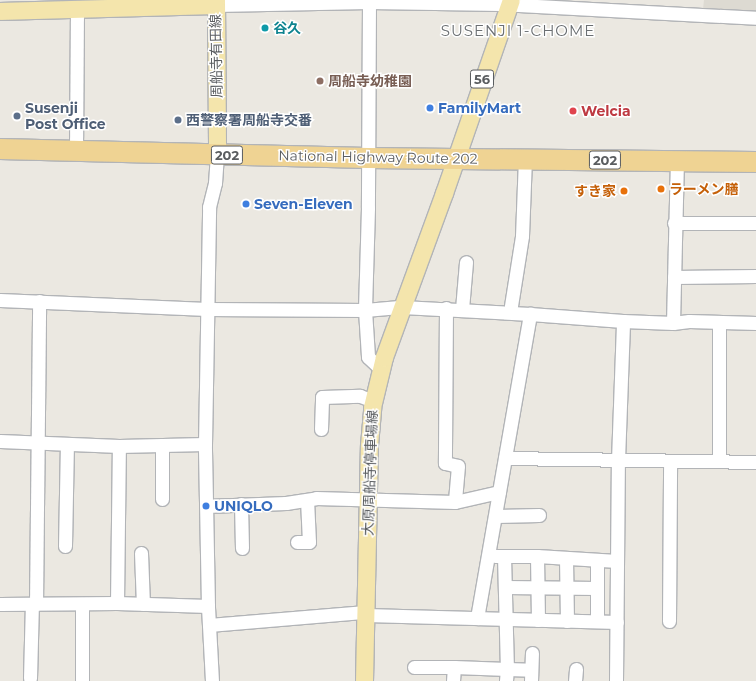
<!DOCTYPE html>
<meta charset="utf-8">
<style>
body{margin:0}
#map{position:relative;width:756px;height:681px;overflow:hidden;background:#ebe8e1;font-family:Montserrat,"Noto Sans JP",sans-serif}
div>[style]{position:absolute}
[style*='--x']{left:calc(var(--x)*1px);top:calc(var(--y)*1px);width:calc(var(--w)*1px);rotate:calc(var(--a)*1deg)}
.education>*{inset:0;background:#dddad2}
.roads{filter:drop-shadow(1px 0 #b2b4b7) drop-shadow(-1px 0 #b2b4b7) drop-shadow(0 1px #b2b4b7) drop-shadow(0 -1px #b2b4b7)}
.minor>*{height:13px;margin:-6.5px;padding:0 6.5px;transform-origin:6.5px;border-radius:6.5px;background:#fff}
.major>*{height:17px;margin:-8.5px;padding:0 8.5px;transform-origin:8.5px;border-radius:8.5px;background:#f4e5ac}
.highway>*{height:20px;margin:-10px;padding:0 10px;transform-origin:10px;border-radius:10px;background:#efd393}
.dots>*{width:11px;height:11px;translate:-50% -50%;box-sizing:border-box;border:2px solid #fff;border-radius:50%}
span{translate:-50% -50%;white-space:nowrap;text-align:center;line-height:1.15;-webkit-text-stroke:3px #fff;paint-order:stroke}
.shield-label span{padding:1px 3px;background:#fff;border:1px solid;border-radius:3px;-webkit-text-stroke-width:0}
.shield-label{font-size:13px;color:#5a5d60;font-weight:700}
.culture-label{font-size:14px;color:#0d838f;font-weight:700}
.left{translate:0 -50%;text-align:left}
.street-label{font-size:14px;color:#5a5d60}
.education-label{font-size:14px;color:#785e54;font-weight:700}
.service-label{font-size:14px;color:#4e5e75;font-weight:700}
.shop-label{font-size:14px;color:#366cbe;font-weight:700}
.health-label{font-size:14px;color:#be3a42;font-weight:700}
.food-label{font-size:14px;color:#c56008;font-weight:700}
.right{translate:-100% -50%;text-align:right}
.neighbourhood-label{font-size:15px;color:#6b6f72;letter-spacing:1px}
</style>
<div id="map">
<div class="education">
<i style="clip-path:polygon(704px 0,756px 0,756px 13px,703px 9px)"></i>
</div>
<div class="roads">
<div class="minor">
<i style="--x:369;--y:2;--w:206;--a:90.3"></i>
<i style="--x:368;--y:208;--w:102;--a:91.7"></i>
<i style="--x:365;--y:310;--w:47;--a:86.3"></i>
<i style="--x:368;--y:357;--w:18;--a:43"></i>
<i style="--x:216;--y:5;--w:153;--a:-1.1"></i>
<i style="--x:369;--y:2;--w:131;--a:0.9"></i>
<i style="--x:500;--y:4;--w:256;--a:3.1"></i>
<i style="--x:76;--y:151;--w:141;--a:-89.6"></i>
<i style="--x:674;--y:223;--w:82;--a:0"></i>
<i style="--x:674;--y:277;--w:82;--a:-0.7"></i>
<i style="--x:0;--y:300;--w:207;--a:2.5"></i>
<i style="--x:207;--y:309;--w:158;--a:0.4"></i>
<i style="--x:365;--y:310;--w:37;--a:-5"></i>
<i style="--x:402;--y:307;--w:128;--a:3.1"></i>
<i style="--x:530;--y:314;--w:93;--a:4.3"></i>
<i style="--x:623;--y:321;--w:50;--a:2.3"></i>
<i style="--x:673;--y:323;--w:16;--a:-7"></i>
<i style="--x:689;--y:321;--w:67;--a:1.7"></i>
<i style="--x:446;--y:308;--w:155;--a:90.4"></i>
<i style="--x:445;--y:463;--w:13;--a:13"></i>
<i style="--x:458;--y:466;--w:36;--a:95"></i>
<i style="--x:462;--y:309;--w:47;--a:-85.1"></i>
<i style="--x:510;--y:312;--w:77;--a:-81"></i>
<i style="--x:522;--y:236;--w:77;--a:-87.8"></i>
<i style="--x:719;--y:322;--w:139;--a:90"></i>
<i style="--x:673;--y:323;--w:162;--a:-88.6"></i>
<i style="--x:321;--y:429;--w:32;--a:-88"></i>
<i style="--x:322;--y:397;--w:38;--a:-2"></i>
<i style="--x:360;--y:396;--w:15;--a:20"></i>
<i style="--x:0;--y:441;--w:119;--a:2.4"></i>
<i style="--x:119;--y:446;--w:86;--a:-1.3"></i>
<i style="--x:505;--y:458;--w:251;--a:0.9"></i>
<i style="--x:162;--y:499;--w:54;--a:-90"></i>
<i style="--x:241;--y:504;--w:44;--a:88.7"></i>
<i style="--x:206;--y:506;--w:80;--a:-2.1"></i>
<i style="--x:286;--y:503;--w:30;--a:-9"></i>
<i style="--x:316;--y:498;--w:139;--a:1.6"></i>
<i style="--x:455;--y:502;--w:45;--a:-12.8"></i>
<i style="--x:496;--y:516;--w:43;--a:-1.3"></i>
<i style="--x:297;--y:542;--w:12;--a:0"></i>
<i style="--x:309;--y:542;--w:42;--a:-92.7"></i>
<i style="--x:65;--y:546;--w:102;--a:-88.9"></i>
<i style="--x:141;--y:553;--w:51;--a:87.8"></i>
<i style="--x:495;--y:556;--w:42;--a:0"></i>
<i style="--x:537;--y:556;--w:80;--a:3.6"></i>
<i style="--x:504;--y:556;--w:113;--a:88.5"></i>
<i style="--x:507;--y:669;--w:24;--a:2"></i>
<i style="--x:537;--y:556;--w:64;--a:89.1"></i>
<i style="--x:566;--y:558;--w:63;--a:89.1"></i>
<i style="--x:505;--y:587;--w:92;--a:0.6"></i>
<i style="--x:117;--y:603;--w:157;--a:-89.3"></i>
<i style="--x:0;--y:604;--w:117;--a:-0.5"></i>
<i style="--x:117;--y:603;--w:91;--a:1.9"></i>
<i style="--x:36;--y:604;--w:303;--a:-89.4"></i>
<i style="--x:82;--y:604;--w:77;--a:90"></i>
<i style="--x:366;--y:615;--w:251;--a:1.6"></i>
<i style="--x:477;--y:618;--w:309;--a:-80.1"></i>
<i style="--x:597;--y:621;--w:61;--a:-90"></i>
<i style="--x:669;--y:621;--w:160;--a:-89.6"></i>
<i style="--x:209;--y:625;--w:157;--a:-4.8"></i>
<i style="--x:414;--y:667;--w:40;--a:0"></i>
<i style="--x:30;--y:678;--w:74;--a:-88.5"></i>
<i style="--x:212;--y:681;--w:75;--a:-93.1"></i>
<i style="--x:208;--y:606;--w:162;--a:-91.1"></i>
<i style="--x:205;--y:444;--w:237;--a:-89"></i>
<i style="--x:209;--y:207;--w:25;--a:-76"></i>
<i style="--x:215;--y:183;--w:28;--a:-86"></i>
<i style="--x:453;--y:681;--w:14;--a:-86"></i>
<i style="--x:454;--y:667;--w:53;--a:2.2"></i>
<i style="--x:507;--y:669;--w:12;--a:95"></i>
<i style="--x:531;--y:681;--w:28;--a:-88"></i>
<i style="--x:575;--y:681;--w:12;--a:-85"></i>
<i style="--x:616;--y:681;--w:221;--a:-89.5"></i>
<i style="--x:618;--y:460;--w:139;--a:-87.9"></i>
</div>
<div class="major">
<i style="--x:216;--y:0;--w:155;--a:89.6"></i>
<i style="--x:0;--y:11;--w:216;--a:-1.6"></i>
<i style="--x:364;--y:681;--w:236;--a:-88.8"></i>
<i style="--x:369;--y:445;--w:38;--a:-85"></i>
<i style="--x:372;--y:407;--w:51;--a:-76.5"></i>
<i style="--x:384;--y:357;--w:175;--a:-69.9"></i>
<i style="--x:444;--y:193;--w:204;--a:-70.9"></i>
</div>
<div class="highway">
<i style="--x:0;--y:149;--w:368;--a:1.4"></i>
<i style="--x:368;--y:158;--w:388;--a:0.6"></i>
</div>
</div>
<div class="dots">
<i style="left:265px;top:28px;background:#0f9aa8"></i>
<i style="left:320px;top:81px;background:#8d6e63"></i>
<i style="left:430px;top:108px;background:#3f7fe0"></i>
<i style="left:573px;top:111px;background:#e0444e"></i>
<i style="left:17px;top:116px;background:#5c6f8a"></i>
<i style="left:178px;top:120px;background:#5c6f8a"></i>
<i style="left:661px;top:189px;background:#e8710a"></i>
<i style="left:624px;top:191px;background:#e8710a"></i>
<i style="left:246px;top:204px;background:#3f7fe0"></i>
<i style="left:206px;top:506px;background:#3f7fe0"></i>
</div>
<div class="shield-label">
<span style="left:482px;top:79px">56</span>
<span style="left:227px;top:155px">202</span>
<span style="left:605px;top:160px">202</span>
</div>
<div class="culture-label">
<span class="left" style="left:273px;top:28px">谷久</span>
</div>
<div class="street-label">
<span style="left:216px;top:56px;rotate:-91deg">周船寺有田線</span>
<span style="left:378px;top:157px;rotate:1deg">National Highway Route 202</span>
<span style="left:370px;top:473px;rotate:-88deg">大原周船寺停車場線</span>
</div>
<div class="education-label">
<span class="left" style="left:328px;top:81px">周船寺幼稚園</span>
</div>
<div class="service-label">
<span class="left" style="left:25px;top:116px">Susenji<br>Post Office</span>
<span class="left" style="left:186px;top:120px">西警察署周船寺交番</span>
</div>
<div class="shop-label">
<span class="left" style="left:438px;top:108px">FamilyMart</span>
<span class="left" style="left:254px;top:204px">Seven-Eleven</span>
<span class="left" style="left:214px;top:506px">UNIQLO</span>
</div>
<div class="health-label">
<span class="left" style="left:581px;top:111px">Welcia</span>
</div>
<div class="food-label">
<span class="left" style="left:669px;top:189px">ラーメン膳</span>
<span class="right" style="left:616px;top:191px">すき家</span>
</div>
<div class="neighbourhood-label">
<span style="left:518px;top:31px">SUSENJI 1-CHOME</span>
</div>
</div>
